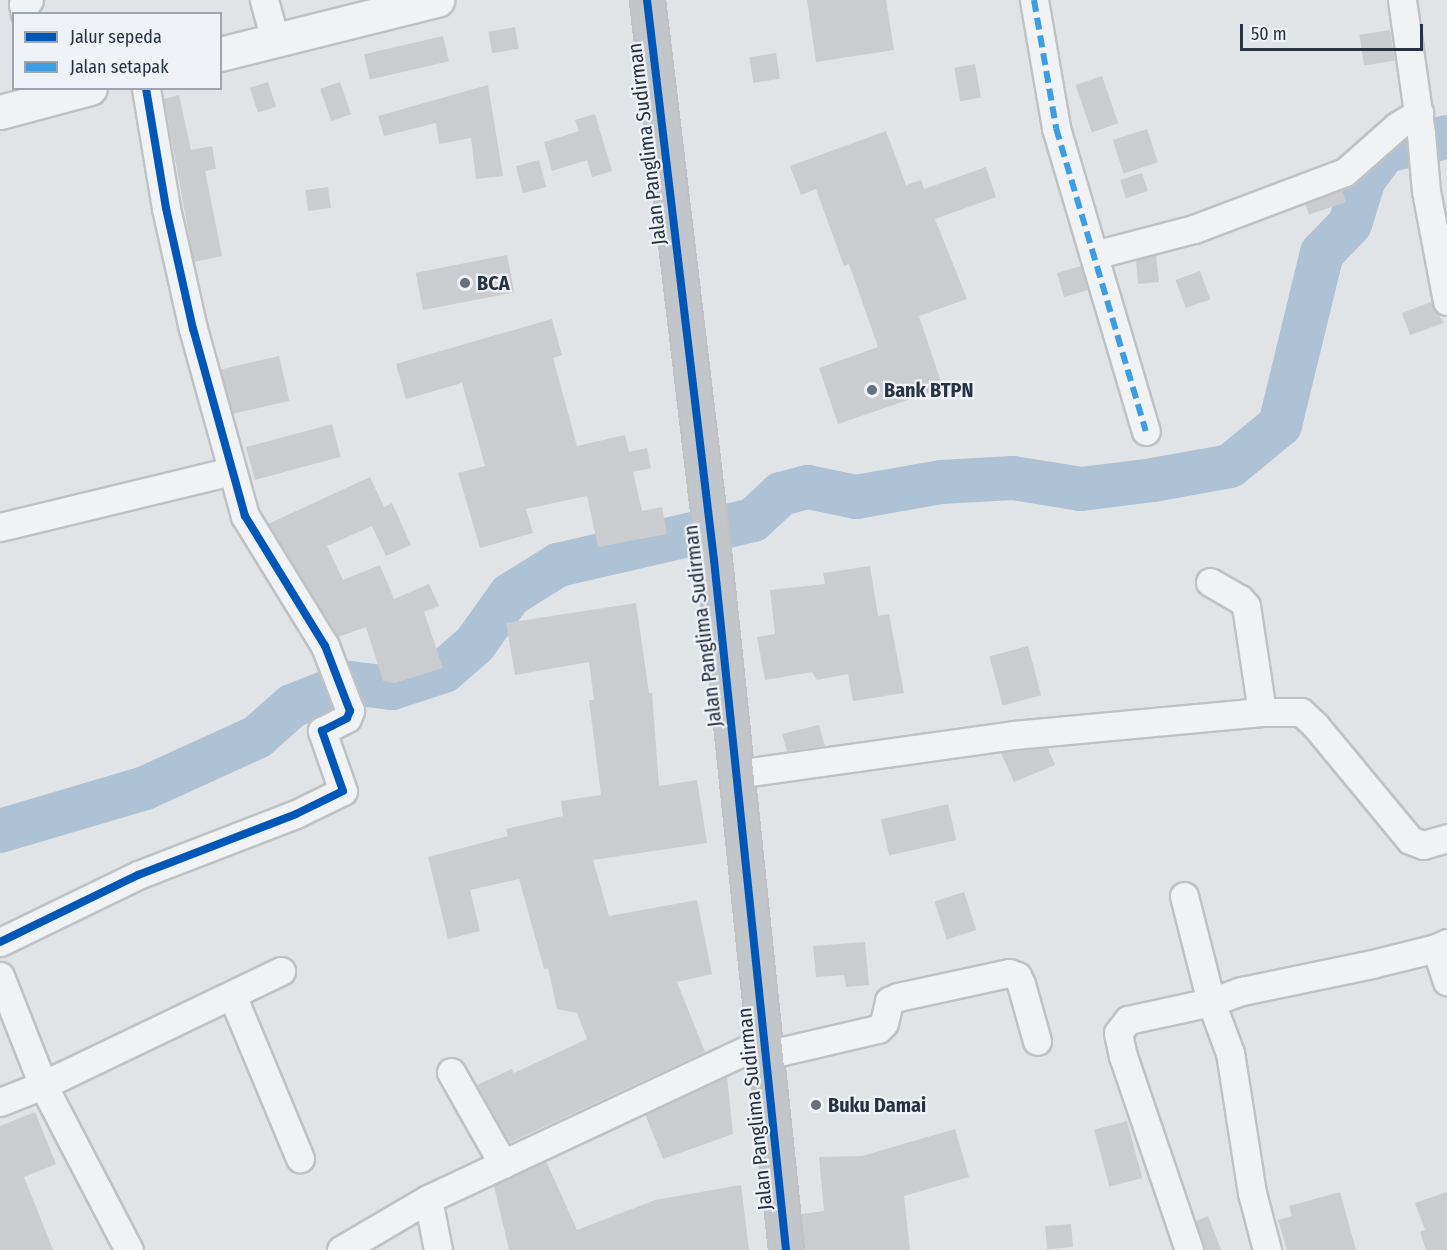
<!DOCTYPE html>
<style>
body{margin:0}
#map{position:relative;width:1447px;height:1250px;overflow:hidden;background:#e1e4e7;font-family:"Fira Sans Condensed",sans-serif}
div>[style]{position:absolute}
[style*='--x']{left:calc(var(--x)*1px);top:calc(var(--y)*1px);width:calc(var(--w)*1px);rotate:calc(var(--a)*1deg)}
.river>*{height:44px;margin:-22px;padding:0 22px;transform-origin:22px;border-radius:22px;background:#adc2d4}
.building>*{inset:0;background:#cacccf;transform-origin:0 0}
.roads{filter:drop-shadow(2px 0 #bfc2c5) drop-shadow(-2px 0 #bfc2c5) drop-shadow(0 2px #bfc2c5) drop-shadow(0 -2px #bfc2c5)}
.minor>*{height:27px;margin:-13.5px;padding:0 13.5px;transform-origin:13.5px;border-radius:13.5px;background:#f1f2f3}
.tertiary>*{height:33px;margin:-16.5px;padding:0 16.5px;transform-origin:16.5px;border-radius:16.5px;background:#f1f2f3}
.secondary>*{height:33px;margin:-16.5px;padding:0 16.5px;transform-origin:16.5px;border-radius:16.5px;background:#c2c5c9}
.quiet>*{height:6px;margin-top:-3px;transform-origin:0;background:repeating-linear-gradient(90deg,#3d9de3 0 12px,transparent 0 18px)}
.cycleway>*{height:8px;margin:-4px;padding:0 4px;transform-origin:4px;border-radius:4px;background:#0057b8}
.dots>*{width:16px;height:16px;translate:-50% -50%;box-sizing:border-box;border:3px solid #eff2f7;border-radius:50%}
span{translate:-50% -50%;white-space:nowrap;text-align:center;line-height:1.15;-webkit-text-stroke:4.5px #eff2f7;paint-order:stroke}
.street-label{font-size:20px;color:#273242}
.poi-label{font-size:20px;color:#273242;font-weight:700}
.left{translate:0 -50%;text-align:left}
.legend{position:absolute;left:12px;top:12px;width:210px;height:78px;box-sizing:border-box;background:#eff2f7;border:2px solid #9fa5af;margin:0;padding:8px 10px;list-style:none;font-size:18px;color:#273242}
.legend li{display:flex;align-items:center;gap:12px;height:30px}
.legend b{width:30px;border:2px solid #9fa5af}
.scale{position:absolute;left:1240px;top:24px;width:183px;height:27px;box-sizing:border-box;border:3px solid #273242;border-top:0;padding-left:8px;font-size:18px;line-height:21px;white-space:nowrap;color:#273242;-webkit-text-stroke:4px #eff2f7;paint-order:stroke}
</style>
<div id="map">
<div class="river">
<i style="--x:0;--y:831;--w:151;--a:-16.5"></i>
<i style="--x:145;--y:788;--w:123;--a:-24.5"></i>
<i style="--x:257;--y:737;--w:47;--a:-41.5"></i>
<i style="--x:292;--y:706;--w:62;--a:-21.6"></i>
<i style="--x:350;--y:683;--w:42;--a:6.8"></i>
<i style="--x:392;--y:688;--w:55;--a:-18.1"></i>
<i style="--x:444;--y:671;--w:41;--a:-41.1"></i>
<i style="--x:475;--y:644;--w:60;--a:-54.5"></i>
<i style="--x:510;--y:595;--w:57;--a:-32"></i>
<i style="--x:558;--y:565;--w:200;--a:-13"></i>
<i style="--x:753;--y:520;--w:38;--a:-43"></i>
<i style="--x:781;--y:494;--w:28;--a:-15"></i>
<i style="--x:808;--y:487;--w:49;--a:11.8"></i>
<i style="--x:856;--y:497;--w:86;--a:-10"></i>
<i style="--x:941;--y:482;--w:72;--a:-3.2"></i>
<i style="--x:1013;--y:478;--w:69;--a:9.2"></i>
<i style="--x:1081;--y:489;--w:73;--a:-7.1"></i>
<i style="--x:1153;--y:480;--w:78;--a:-10.3"></i>
<i style="--x:1230;--y:466;--w:65;--a:-39.4"></i>
<i style="--x:1280;--y:425;--w:177;--a:-76.3"></i>
<i style="--x:1322;--y:253;--w:40;--a:-46"></i>
<i style="--x:1350;--y:224;--w:47;--a:-72.7"></i>
<i style="--x:1364;--y:179;--w:35;--a:-53"></i>
<i style="--x:1385;--y:151;--w:64;--a:-12.7"></i>
</div>
<div class="building">
<i style="clip-path:polygon(807px 0,886px 0,894px 50px,816px 62px)"></i>
<i style="left:515px;top:27px;width:22px;height:27px;rotate:80deg"></i>
<i style="left:1390px;top:30px;width:31px;height:31px;rotate:81deg"></i>
<i style="left:443px;top:36px;width:26px;height:81px;rotate:77deg"></i>
<i style="left:776px;top:53px;width:26px;height:27px;rotate:81deg"></i>
<i style="left:975px;top:64px;width:34px;height:21px;rotate:80deg"></i>
<i style="left:1102px;top:76px;width:50px;height:28px;rotate:71deg"></i>
<i style="left:268px;top:82px;width:26px;height:19px;rotate:72deg"></i>
<i style="left:340px;top:82px;width:34px;height:21px;rotate:71deg"></i>
<i style="clip-path:polygon(488px 85px,503px 176px,476px 179px,471px 138px,439px 144px,436px 123px,384px 136px,378px 116px)"></i>
<i style="clip-path:polygon(179px 95px,191px 150px,212px 146px,216px 169px,205px 171px,222px 256px,194px 262px,164px 99px)"></i>
<i style="clip-path:polygon(595px 114px,612px 171px,592px 177px,587px 160px,552px 171px,544px 142px,579px 131px,575px 120px)"></i>
<i style="left:1147px;top:129px;width:35px;height:36px;rotate:72deg"></i>
<i style="clip-path:polygon(886px 131px,906px 185px,921px 180px,924px 189px,986px 167px,996px 197px,935px 219px,967px 299px,919px 316px,943px 388px,838px 424px,819px 368px,878px 347px,849px 264px,844px 266px,816px 189px,801px 195px,790px 166px)"></i>
<i style="left:539px;top:160px;width:28px;height:24px;rotate:75deg"></i>
<i style="left:1142px;top:173px;width:19px;height:23px;rotate:72deg"></i>
<i style="left:328px;top:187px;width:21px;height:23px;rotate:82deg"></i>
<i style="left:1342px;top:190px;width:13px;height:39px;rotate:72deg"></i>
<i style="left:507px;top:255px;width:38px;height:93px;rotate:79deg"></i>
<i style="clip-path:polygon(1156px 255px,1159px 282px,1138px 284px,1136px 260px)"></i>
<i style="left:1081px;top:266px;width:25px;height:25px;rotate:74deg"></i>
<i style="left:1200px;top:271px;width:30px;height:26px;rotate:70deg"></i>
<i style="clip-path:polygon(1431px 302px,1444px 323px,1410px 335px,1402px 313px)"></i>
<i style="clip-path:polygon(552px 319px,562px 355px,553px 358px,577px 446px,625px 435px,629px 452px,647px 448px,651px 468px,633px 472px,642px 511px,662px 507px,667px 534px,598px 547px,587px 496px,526px 509px,533px 533px,480px 548px,458px 473px,485px 466px,462px 383px,406px 399px,396px 364px)"></i>
<i style="left:279px;top:356px;width:46px;height:60px;rotate:77deg"></i>
<i style="left:332px;top:424px;width:34px;height:89px;rotate:75deg"></i>
<i style="clip-path:polygon(370px 477px,384px 507px,392px 503px,411px 545px,386px 556px,372px 526px,327px 546px,343px 580px,380px 565px,394px 599px,429px 584px,439px 606px,424px 612px,443px 668px,395px 683px,383px 681px,366px 627px,338px 637px,268px 524px)"></i>
<i style="clip-path:polygon(870px 566px,878px 616px,889px 614px,904px 693px,853px 701px,848px 674px,817px 680px,812px 672px,765px 680px,757px 637px,775px 634px,770px 590px,825px 584px,823px 573px)"></i>
<i style="clip-path:polygon(636px 603px,649px 693px,652px 693px,659px 786px,697px 780px,707px 843px,593px 860px,609px 916px,697px 900px,712px 974px,677px 982px,705px 1052px,509px 1143px,477px 1085px,512px 1069px,514px 1073px,587px 1039px,577px 1013px,557px 1009px,548px 968px,544px 969px,519px 879px,470px 890px,480px 931px,448px 939px,428px 857px,508px 836px,506px 829px,563px 816px,561px 801px,601px 795px,589px 700px,594px 700px,589px 662px,515px 675px,506px 623px)"></i>
<i style="left:1028px;top:646px;width:51px;height:40px;rotate:75deg"></i>
<i style="clip-path:polygon(819px 725px,825px 746px,787px 751px,782px 734px)"></i>
<i style="clip-path:polygon(1048px 748px,1055px 765px,1014px 782px,1001px 753px)"></i>
<i style="left:948px;top:804px;width:37px;height:69px;rotate:77deg"></i>
<i style="left:964px;top:892px;width:40px;height:31px;rotate:72deg"></i>
<i style="clip-path:polygon(865px 942px,869px 985px,846px 987px,844px 975px,816px 977px,813px 946px)"></i>
<i style="clip-path:polygon(727px 1076px,733px 1134px,663px 1159px,645px 1114px)"></i>
<i style="clip-path:polygon(35px 1112px,56px 1164px,24px 1177px,53px 1250px,0 1250px,0 1126px)"></i>
<i style="left:1127px;top:1121px;width:59px;height:34px;rotate:75deg"></i>
<i style="clip-path:polygon(955px 1129px,969px 1177px,904px 1196px,910px 1250px,804px 1250px,801px 1214px,824px 1211px,819px 1157px,862px 1156px)"></i>
<i style="clip-path:polygon(546px 1161px,577px 1230px,655px 1200px,741px 1185px,749px 1250px,509px 1250px,494px 1186px)"></i>
<i style="clip-path:polygon(1340px 1192px,1356px 1250px,1287px 1250px,1278px 1220px,1292px 1216px,1289px 1206px)"></i>
<i style="clip-path:polygon(1447px 1192px,1447px 1250px,1426px 1250px,1420px 1232px,1425px 1230px,1415px 1203px)"></i>
<i style="clip-path:polygon(1208px 1216px,1221px 1250px,1204px 1250px,1196px 1221px)"></i>
<i style="left:1071px;top:1224px;width:23px;height:26px;rotate:85deg"></i>
</div>
<div class="roads">
<div class="minor">
<i style="--x:264;--y:0;--w:41;--a:74.6"></i>
<i style="--x:1034;--y:0;--w:130;--a:80.2"></i>
<i style="--x:1056;--y:128;--w:316;--a:73.5"></i>
<i style="--x:1402;--y:0;--w:135;--a:81.9"></i>
<i style="--x:1421;--y:134;--w:57;--a:85"></i>
<i style="--x:1426;--y:191;--w:112;--a:79.2"></i>
<i style="--x:25;--y:14;--w:10;--a:-101"></i>
<i style="--x:23;--y:4;--w:7;--a:-34"></i>
<i style="--x:1094;--y:255;--w:103;--a:-14.6"></i>
<i style="--x:1194;--y:229;--w:161;--a:-20.7"></i>
<i style="--x:1345;--y:172;--w:69;--a:-41.5"></i>
<i style="--x:1397;--y:126;--w:26;--a:-31"></i>
<i style="--x:0;--y:527;--w:238;--a:-13.6"></i>
<i style="--x:1210;--y:582;--w:34;--a:30"></i>
<i style="--x:1240;--y:599;--w:9;--a:49"></i>
<i style="--x:1246;--y:606;--w:107;--a:81.4"></i>
<i style="--x:736;--y:774;--w:281;--a:-8"></i>
<i style="--x:1014;--y:735;--w:249;--a:-5.3"></i>
<i style="--x:1262;--y:712;--w:39;--a:0"></i>
<i style="--x:1301;--y:712;--w:19;--a:43"></i>
<i style="--x:1315;--y:725;--w:149;--a:50.4"></i>
<i style="--x:1410;--y:840;--w:14;--a:21"></i>
<i style="--x:1423;--y:845;--w:25;--a:-16"></i>
<i style="--x:1184;--y:896;--w:109;--a:75.7"></i>
<i style="--x:1211;--y:1002;--w:85;--a:167.8"></i>
<i style="--x:1128;--y:1020;--w:16;--a:128"></i>
<i style="--x:1118;--y:1033;--w:24;--a:78"></i>
<i style="--x:1123;--y:1056;--w:205;--a:71.2"></i>
<i style="--x:0;--y:942;--w:153;--a:-25.9"></i>
<i style="--x:138;--y:875;--w:169;--a:-21.1"></i>
<i style="--x:296;--y:814;--w:52;--a:-26.1"></i>
<i style="--x:343;--y:791;--w:64;--a:-109.3"></i>
<i style="--x:322;--y:731;--w:28;--a:-27"></i>
<i style="--x:347;--y:718;--w:8;--a:-67"></i>
<i style="--x:350;--y:711;--w:70;--a:-111"></i>
<i style="--x:325;--y:646;--w:153;--a:-121.6"></i>
<i style="--x:245;--y:516;--w:194;--a:-105.5"></i>
<i style="--x:193;--y:329;--w:124;--a:-102.6"></i>
<i style="--x:166;--y:208;--w:122;--a:-99.5"></i>
<i style="--x:1436;--y:948;--w:35;--a:72"></i>
<i style="--x:0;--y:976;--w:117;--a:68.5"></i>
<i style="--x:43;--y:1085;--w:186;--a:62.5"></i>
<i style="--x:232;--y:995;--w:177;--a:67.4"></i>
<i style="--x:766;--y:1055;--w:115;--a:-13.1"></i>
<i style="--x:878;--y:1029;--w:8;--a:-45"></i>
<i style="--x:884;--y:1023;--w:23;--a:-77"></i>
<i style="--x:889;--y:1001;--w:10;--a:-24"></i>
<i style="--x:898;--y:997;--w:114;--a:-12.2"></i>
<i style="--x:1009;--y:973;--w:9;--a:21"></i>
<i style="--x:1017;--y:976;--w:9;--a:63"></i>
<i style="--x:1021;--y:984;--w:59;--a:74.3"></i>
<i style="--x:451;--y:1072;--w:106;--a:60.5"></i>
<i style="--x:0;--y:1102;--w:46;--a:-21.6"></i>
<i style="--x:43;--y:1085;--w:264;--a:-25.6"></i>
<i style="--x:428;--y:1199;--w:52;--a:78.9"></i>
<i style="--x:341;--y:1250;--w:101;--a:-30.4"></i>
<i style="--x:428;--y:1199;--w:372;--a:-25.1"></i>
<i style="--x:1267;--y:1250;--w:59;--a:-104.7"></i>
<i style="--x:1252;--y:1193;--w:142;--a:-98.9"></i>
<i style="--x:1230;--y:1053;--w:54;--a:-110.4"></i>
<i style="--x:1211;--y:1002;--w:33;--a:-20"></i>
<i style="--x:1242;--y:991;--w:133;--a:-11.7"></i>
<i style="--x:1372;--y:964;--w:66;--a:-14"></i>
<i style="--x:1436;--y:948;--w:12;--a:-24"></i>
</div>
<div class="tertiary">
<i style="--x:220;--y:54;--w:224;--a:-14"></i>
<i style="--x:0;--y:112;--w:93;--a:-14.9"></i>
</div>
<div class="secondary">
<i style="--x:647;--y:0;--w:564;--a:83.18"></i>
<i style="--x:714;--y:560;--w:694;--a:84.04"></i>
</div>
</div>
<div class="quiet">
<i style="--x:1034;--y:0;--w:130;--a:80.2"></i>
<i style="--x:1056;--y:128;--w:316;--a:73.5"></i>
</div>
<div class="cycleway">
<i style="--x:647;--y:0;--w:564;--a:83.18"></i>
<i style="--x:714;--y:560;--w:694;--a:84.04"></i>
<i style="--x:0;--y:942;--w:153;--a:-25.9"></i>
<i style="--x:138;--y:875;--w:169;--a:-21.1"></i>
<i style="--x:296;--y:814;--w:52;--a:-26.1"></i>
<i style="--x:343;--y:791;--w:64;--a:-109.3"></i>
<i style="--x:322;--y:731;--w:28;--a:-27"></i>
<i style="--x:347;--y:718;--w:8;--a:-67"></i>
<i style="--x:350;--y:711;--w:70;--a:-111"></i>
<i style="--x:325;--y:646;--w:153;--a:-121.6"></i>
<i style="--x:245;--y:516;--w:194;--a:-105.5"></i>
<i style="--x:193;--y:329;--w:124;--a:-102.6"></i>
<i style="--x:166;--y:208;--w:122;--a:-99.5"></i>
</div>
<div class="dots">
<i style="left:465px;top:283px;background:#68707c"></i>
<i style="left:872px;top:390px;background:#68707c"></i>
<i style="left:816px;top:1105px;background:#68707c"></i>
</div>
<div class="street-label">
<span style="left:647px;top:144px;rotate:-97deg">Jalan Panglima Sudirman</span>
<span style="left:703px;top:626px;rotate:-97deg">Jalan Panglima Sudirman</span>
<span style="left:755px;top:1109px;rotate:-96deg">Jalan Panglima Sudirman</span>
</div>
<div class="poi-label">
<span class="left" style="left:477px;top:283px">BCA</span>
<span class="left" style="left:884px;top:390px">Bank BTPN</span>
<span class="left" style="left:828px;top:1105px">Buku Damai</span>
</div>
<ul class="legend">
<li><b style="height:8px;background:#0057b8"></b>Jalur sepeda</li>
<li><b style="height:8px;background:#3d9de3"></b>Jalan setapak</li>
</ul>
<div class="scale">50 m</div>
</div>
